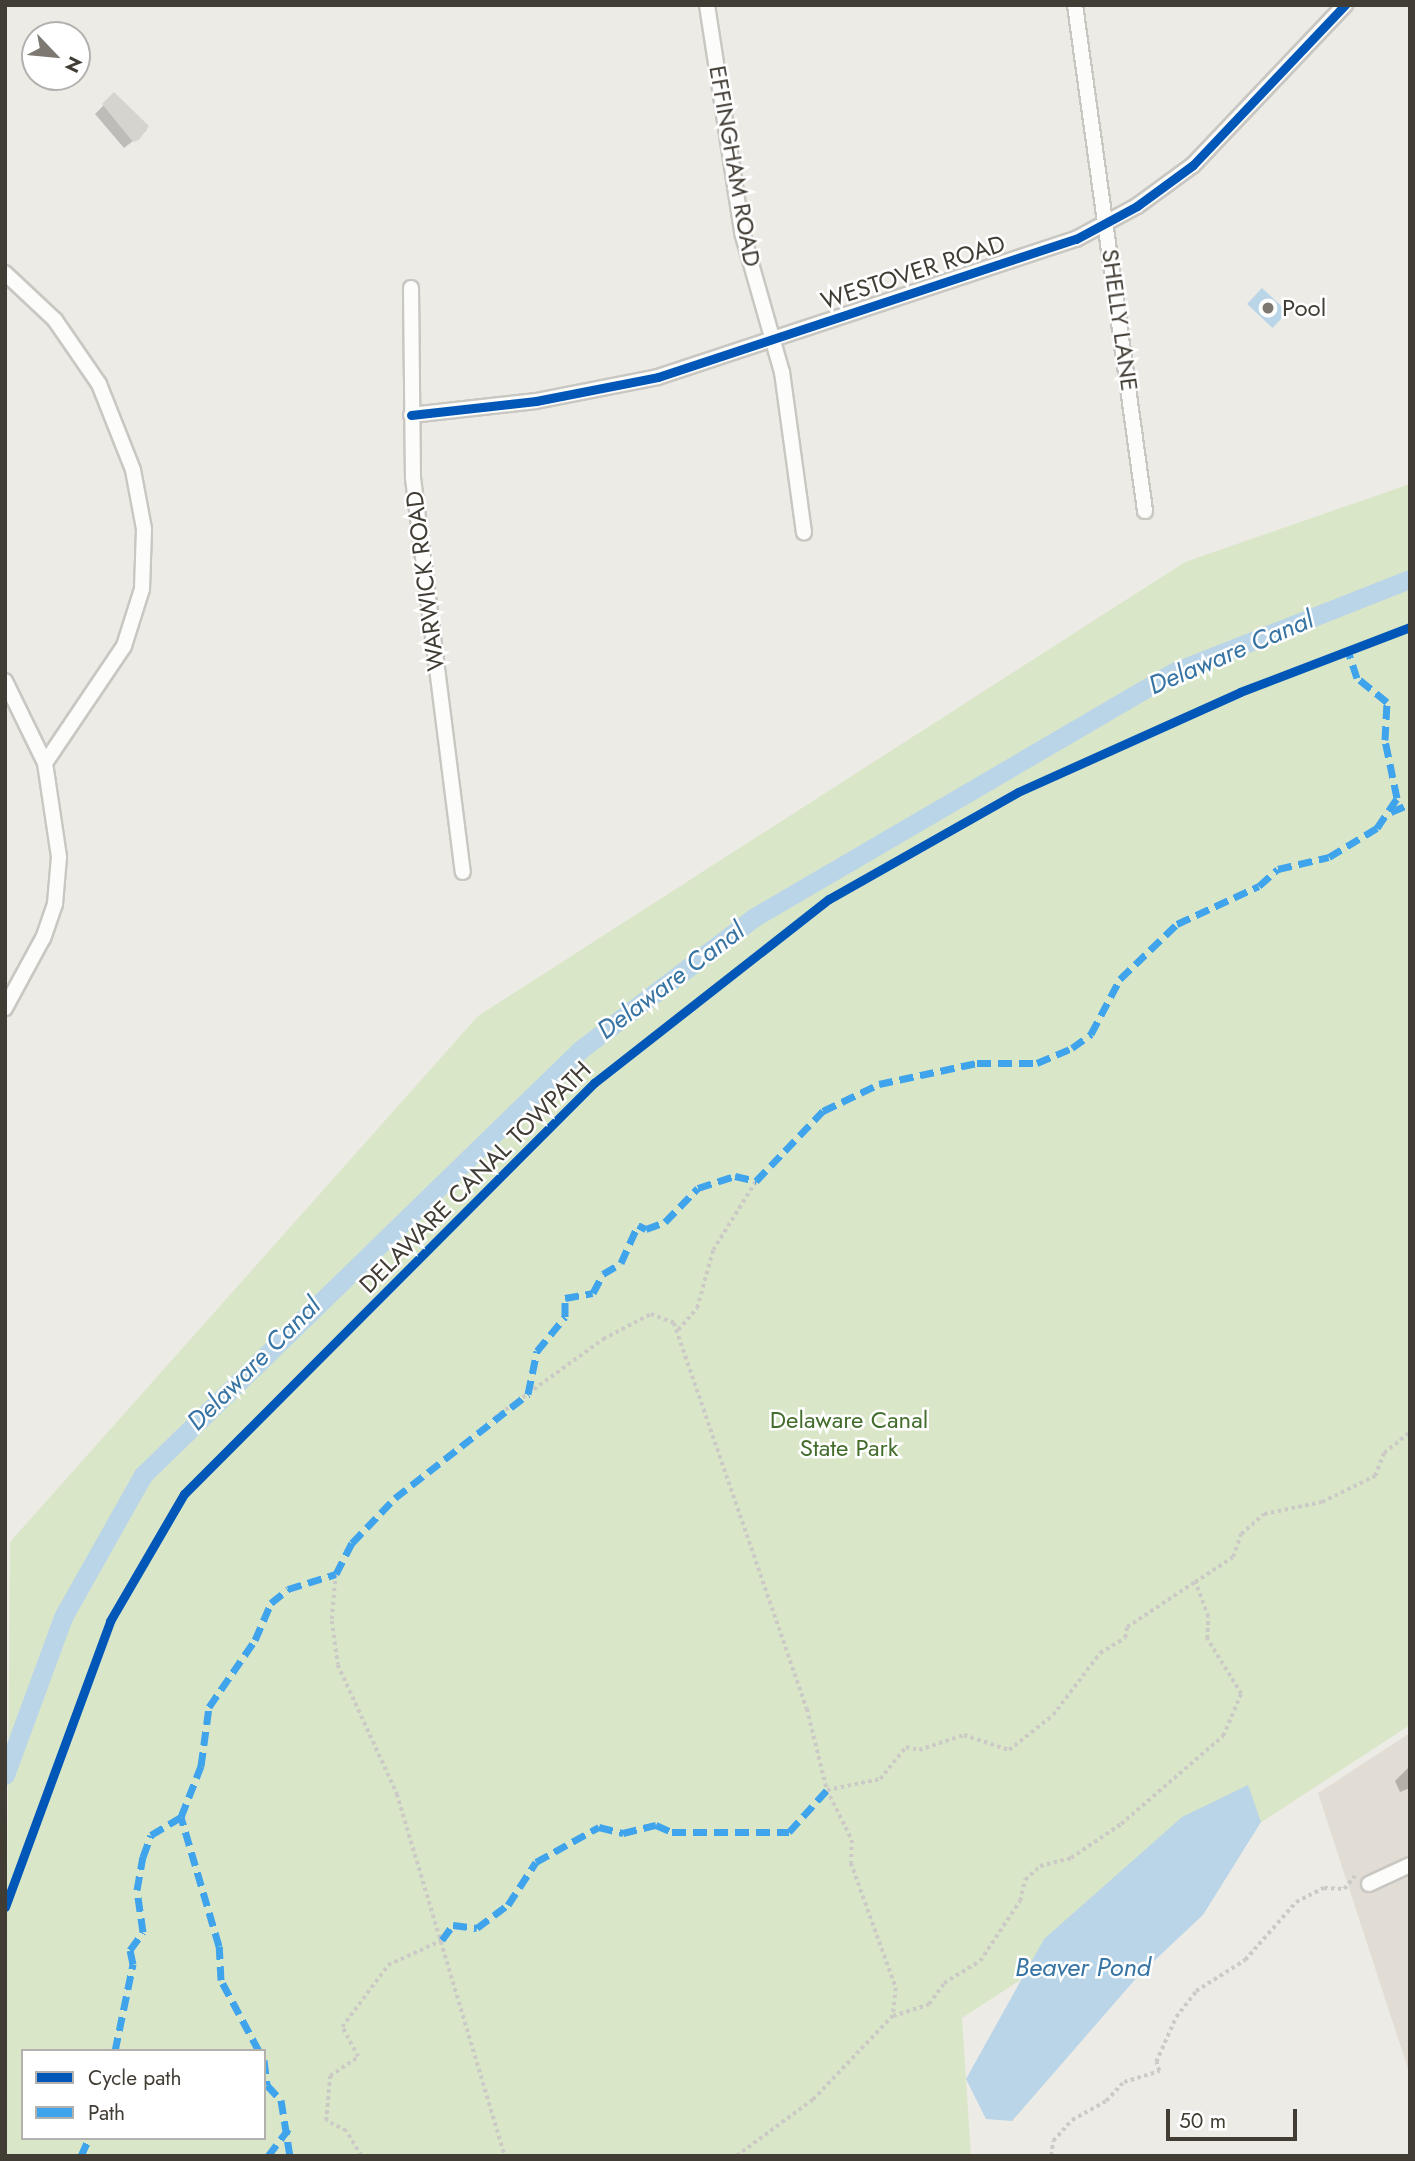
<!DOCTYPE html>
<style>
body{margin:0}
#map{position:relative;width:1415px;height:2161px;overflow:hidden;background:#edebe6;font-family:Jost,sans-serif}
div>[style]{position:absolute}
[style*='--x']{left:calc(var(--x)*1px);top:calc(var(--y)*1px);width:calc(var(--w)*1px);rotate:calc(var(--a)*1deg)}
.residential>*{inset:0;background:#e1ddd4}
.green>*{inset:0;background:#dae6c8}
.water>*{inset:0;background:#bad5e8;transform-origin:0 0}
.shadow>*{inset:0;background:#0003}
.canal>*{height:19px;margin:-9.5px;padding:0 9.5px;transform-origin:9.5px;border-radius:9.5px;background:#bad5e8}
.building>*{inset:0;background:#d6d4cf}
.path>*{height:3.5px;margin-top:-1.75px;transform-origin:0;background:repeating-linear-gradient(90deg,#cbcac6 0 3.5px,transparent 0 7px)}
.roads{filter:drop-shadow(2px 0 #c9c7c2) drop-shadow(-2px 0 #c9c7c2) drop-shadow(0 2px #c9c7c2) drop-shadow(0 -2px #c9c7c2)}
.minor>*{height:14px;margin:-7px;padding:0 7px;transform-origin:7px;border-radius:7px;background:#fcfcfb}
.quiet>*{height:7px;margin-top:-3.5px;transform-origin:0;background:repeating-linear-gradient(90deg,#3fa4eb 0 14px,transparent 0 21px)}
.cycleway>*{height:9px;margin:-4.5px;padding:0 4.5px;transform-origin:4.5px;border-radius:4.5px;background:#0057b8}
.dots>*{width:19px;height:19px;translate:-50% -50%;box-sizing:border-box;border:4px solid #fff;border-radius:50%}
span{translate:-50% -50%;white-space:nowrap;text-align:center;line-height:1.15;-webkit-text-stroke:5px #fff;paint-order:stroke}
.street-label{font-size:24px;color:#413c34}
.poi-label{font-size:24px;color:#413c34}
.left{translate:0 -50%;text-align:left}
.park-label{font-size:24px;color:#446d2d}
.water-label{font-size:26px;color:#3774a3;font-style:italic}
.frame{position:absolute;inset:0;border:7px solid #413c34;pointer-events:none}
.legend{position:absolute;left:21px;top:2049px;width:245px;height:91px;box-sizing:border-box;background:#fff;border:2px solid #b3b1ae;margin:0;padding:9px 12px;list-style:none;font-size:21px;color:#413c34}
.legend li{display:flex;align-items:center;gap:14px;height:35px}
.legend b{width:35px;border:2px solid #b3b1ae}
.north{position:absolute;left:21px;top:21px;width:70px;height:70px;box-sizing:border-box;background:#fff;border:2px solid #b3b1ae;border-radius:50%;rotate:116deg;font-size:19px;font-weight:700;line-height:28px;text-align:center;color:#413c34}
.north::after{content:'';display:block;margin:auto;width:24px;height:32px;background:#7d7972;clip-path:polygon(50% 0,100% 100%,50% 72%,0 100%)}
.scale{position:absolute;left:1166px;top:2109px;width:131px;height:32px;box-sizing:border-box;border:4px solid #413c34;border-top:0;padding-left:9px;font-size:21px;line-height:24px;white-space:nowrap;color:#413c34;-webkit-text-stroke:5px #fff;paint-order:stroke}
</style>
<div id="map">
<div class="residential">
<i style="clip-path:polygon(1410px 1733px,1410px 2075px,1318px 1793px)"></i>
</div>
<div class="green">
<i style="clip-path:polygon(evenodd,1410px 484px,1410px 1725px,962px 2018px,971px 2156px,5px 2156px,10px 1542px,478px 1016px,1185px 562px,1410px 484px,23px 2051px,264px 2051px,264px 2138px,23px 2138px,23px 2051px)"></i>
</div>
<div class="water">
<i style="left:1262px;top:288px;width:35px;height:22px;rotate:43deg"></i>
<i style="clip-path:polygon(1248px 1785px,1261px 1822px,1203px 1915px,1139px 1975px,1012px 2121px,986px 2119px,966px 2079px,1044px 1939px,1182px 1817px)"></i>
</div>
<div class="shadow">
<i style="clip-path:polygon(114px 95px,147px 130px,124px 148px,95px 114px)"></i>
<i style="clip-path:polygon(1410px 1766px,1410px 1788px,1400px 1792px,1395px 1781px)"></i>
</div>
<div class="canal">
<i style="--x:5;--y:1775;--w:168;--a:-69.8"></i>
<i style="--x:63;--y:1617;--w:163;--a:-60.6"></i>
<i style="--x:143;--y:1475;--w:610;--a:-44.2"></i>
<i style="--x:580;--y:1050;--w:218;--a:-37.3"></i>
<i style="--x:753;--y:918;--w:490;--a:-30.3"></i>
<i style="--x:1176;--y:671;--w:251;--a:-21.5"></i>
</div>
<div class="building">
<i style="clip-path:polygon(114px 92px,149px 126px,139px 140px,133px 142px,102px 104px)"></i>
</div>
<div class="path">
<i style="--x:678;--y:1330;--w:29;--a:-49"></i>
<i style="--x:697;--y:1308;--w:60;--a:-74.6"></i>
<i style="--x:713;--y:1250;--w:81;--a:-58.1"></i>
<i style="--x:494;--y:1418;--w:135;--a:-35.9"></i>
<i style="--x:603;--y:1339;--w:54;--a:-27.5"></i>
<i style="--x:651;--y:1314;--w:25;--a:21"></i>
<i style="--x:674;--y:1323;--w:408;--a:71"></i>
<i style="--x:807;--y:1709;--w:83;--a:76.1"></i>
<i style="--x:827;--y:1790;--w:56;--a:63.4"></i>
<i style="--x:852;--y:1840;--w:23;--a:92"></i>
<i style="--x:851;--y:1863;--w:133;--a:70.2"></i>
<i style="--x:896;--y:1988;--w:28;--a:96"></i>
<i style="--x:893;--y:2016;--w:116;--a:133.6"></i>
<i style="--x:813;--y:2100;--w:94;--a:143.6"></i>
<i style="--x:336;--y:1574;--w:47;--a:94.9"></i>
<i style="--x:332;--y:1621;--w:44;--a:82.2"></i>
<i style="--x:338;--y:1665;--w:142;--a:65.4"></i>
<i style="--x:397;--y:1794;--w:378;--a:73.4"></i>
<i style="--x:827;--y:1790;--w:54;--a:-11.7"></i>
<i style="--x:880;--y:1779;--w:41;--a:-50.9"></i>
<i style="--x:906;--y:1747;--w:13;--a:13"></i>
<i style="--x:919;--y:1750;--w:47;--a:-18.4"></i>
<i style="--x:964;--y:1735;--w:47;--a:18.4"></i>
<i style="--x:1009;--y:1750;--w:56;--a:-38.5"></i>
<i style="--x:1053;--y:1715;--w:78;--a:-52.8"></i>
<i style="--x:1100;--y:1653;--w:29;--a:-31"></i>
<i style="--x:1125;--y:1638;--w:11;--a:-80"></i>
<i style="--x:1127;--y:1627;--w:82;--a:-33.5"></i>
<i style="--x:893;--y:2016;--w:38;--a:-18"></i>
<i style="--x:929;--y:2004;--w:26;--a:-54"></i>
<i style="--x:944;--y:1983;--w:42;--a:-31.4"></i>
<i style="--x:980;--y:1961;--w:72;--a:-56.3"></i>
<i style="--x:1020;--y:1901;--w:22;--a:-77"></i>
<i style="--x:1025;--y:1880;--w:21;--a:-43"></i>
<i style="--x:1040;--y:1866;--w:32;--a:-14"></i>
<i style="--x:1071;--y:1858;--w:60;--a:-34.2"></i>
<i style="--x:1121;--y:1824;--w:135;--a:-40.8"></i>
<i style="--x:1223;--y:1736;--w:46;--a:-66.8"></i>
<i style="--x:1241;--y:1694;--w:65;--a:-121.7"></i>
<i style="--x:1207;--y:1639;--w:22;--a:-87"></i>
<i style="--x:1208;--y:1617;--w:37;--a:-110"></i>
<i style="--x:1195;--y:1582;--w:45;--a:-33.3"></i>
<i style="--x:1233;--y:1557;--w:24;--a:-71"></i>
<i style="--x:1241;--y:1534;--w:30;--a:-41"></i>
<i style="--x:1264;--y:1514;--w:59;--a:-11.7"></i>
<i style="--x:1322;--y:1502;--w:59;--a:-26.1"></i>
<i style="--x:1375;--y:1476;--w:25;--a:-69"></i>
<i style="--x:1384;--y:1453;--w:33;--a:-39"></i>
<i style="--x:361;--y:2156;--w:29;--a:-121"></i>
<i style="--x:346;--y:2131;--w:22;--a:-153"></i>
<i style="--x:326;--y:2121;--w:45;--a:-84.9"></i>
<i style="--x:330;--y:2076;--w:34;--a:-34"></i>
<i style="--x:358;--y:2057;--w:34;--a:-118"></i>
<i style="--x:342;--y:2027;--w:77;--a:-53.4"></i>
<i style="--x:388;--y:1965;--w:60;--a:-24.8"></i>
<i style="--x:1051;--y:2156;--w:15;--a:-82"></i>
<i style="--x:1053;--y:2141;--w:28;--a:-48"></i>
<i style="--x:1072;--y:2120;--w:39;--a:-29"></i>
<i style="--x:1106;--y:2101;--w:26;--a:-47"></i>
<i style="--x:1124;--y:2082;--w:37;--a:-17"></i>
<i style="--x:1159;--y:2071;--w:9;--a:-108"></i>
<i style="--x:1156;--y:2062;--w:49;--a:-66"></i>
<i style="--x:1176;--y:2017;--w:33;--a:-52"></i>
<i style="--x:1196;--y:1991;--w:58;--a:-32.3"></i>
<i style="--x:1245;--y:1960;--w:77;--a:-48.7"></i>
<i style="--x:1296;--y:1902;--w:31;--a:-27"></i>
<i style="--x:1324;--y:1888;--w:20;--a:3"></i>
<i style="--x:1344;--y:1889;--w:17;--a:-50"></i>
</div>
<div class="roads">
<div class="minor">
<i style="--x:707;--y:5;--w:230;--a:81.2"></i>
<i style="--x:742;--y:232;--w:146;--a:74.1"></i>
<i style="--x:782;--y:372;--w:162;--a:82.2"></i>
<i style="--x:1075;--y:5;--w:511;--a:82.12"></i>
<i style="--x:5;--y:273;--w:69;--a:43.2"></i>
<i style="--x:55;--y:320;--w:78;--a:55.5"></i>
<i style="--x:99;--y:384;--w:92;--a:68.4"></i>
<i style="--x:133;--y:470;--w:60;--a:79.4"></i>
<i style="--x:144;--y:529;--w:60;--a:91.9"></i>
<i style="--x:142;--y:589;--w:60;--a:107.5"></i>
<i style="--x:124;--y:646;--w:141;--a:124"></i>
<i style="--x:411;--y:288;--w:190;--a:89.4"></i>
<i style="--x:413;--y:478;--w:397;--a:82.8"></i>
<i style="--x:411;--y:415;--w:126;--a:-6.4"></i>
<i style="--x:536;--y:401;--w:124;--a:-11.1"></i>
<i style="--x:658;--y:377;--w:440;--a:-18.3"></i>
<i style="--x:1076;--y:239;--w:69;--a:-28.4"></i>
<i style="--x:1137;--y:206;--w:69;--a:-36.2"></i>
<i style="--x:1193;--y:165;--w:221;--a:-46.5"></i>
<i style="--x:5;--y:681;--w:91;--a:64"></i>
<i style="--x:45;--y:763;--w:95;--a:81.5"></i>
<i style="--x:59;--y:857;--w:47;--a:94.9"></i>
<i style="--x:55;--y:904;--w:36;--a:109"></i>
<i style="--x:43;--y:938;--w:80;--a:118.5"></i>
<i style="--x:1369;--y:1884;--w:45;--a:-24.9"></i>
</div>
</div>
<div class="quiet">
<i style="--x:1391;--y:812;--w:21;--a:-23"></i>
<i style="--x:442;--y:1940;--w:19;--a:-54"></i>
<i style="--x:453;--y:1925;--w:24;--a:7"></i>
<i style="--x:477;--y:1928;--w:39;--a:-37"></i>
<i style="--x:508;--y:1905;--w:51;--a:-56.9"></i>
<i style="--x:536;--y:1862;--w:72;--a:-29.1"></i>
<i style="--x:599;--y:1827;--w:25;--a:14"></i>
<i style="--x:623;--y:1833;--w:34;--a:-14"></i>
<i style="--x:656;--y:1825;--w:17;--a:24"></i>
<i style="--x:672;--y:1832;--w:117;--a:0"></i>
<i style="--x:789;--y:1832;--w:57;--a:-47.9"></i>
<i style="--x:115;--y:2051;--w:89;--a:-78.3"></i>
<i style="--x:133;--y:1964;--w:14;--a:-102"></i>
<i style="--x:130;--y:1950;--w:22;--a:-54"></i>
<i style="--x:143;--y:1932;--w:42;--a:-98.1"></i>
<i style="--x:137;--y:1890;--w:34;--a:-80"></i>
<i style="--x:143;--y:1857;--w:23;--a:-70"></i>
<i style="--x:151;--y:1835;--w:35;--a:-31"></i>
<i style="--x:259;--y:2051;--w:81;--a:-118.2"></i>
<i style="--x:221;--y:1980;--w:34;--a:-93"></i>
<i style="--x:219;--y:1946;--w:134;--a:-106.4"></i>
<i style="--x:181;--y:1817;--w:55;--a:-68.6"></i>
<i style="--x:201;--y:1766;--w:60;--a:-82.3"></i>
<i style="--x:209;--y:1707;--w:81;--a:-55.5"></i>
<i style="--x:255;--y:1640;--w:40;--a:-66.6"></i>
<i style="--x:271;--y:1603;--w:22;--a:-39"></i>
<i style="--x:288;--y:1589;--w:50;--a:-17.4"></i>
<i style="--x:336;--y:1574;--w:35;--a:-63"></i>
<i style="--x:352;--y:1543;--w:62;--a:-46.3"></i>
<i style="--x:395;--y:1498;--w:169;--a:-38"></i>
<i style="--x:528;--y:1394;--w:44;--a:-78.2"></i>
<i style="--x:537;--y:1351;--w:44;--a:-50.5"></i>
<i style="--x:565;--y:1317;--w:19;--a:-90"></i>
<i style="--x:565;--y:1298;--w:28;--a:-10"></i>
<i style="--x:593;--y:1293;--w:21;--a:-62"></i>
<i style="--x:603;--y:1274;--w:21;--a:-31"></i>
<i style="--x:621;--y:1263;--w:42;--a:-65.9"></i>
<i style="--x:638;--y:1225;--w:9;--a:27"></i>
<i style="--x:646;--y:1229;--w:20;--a:-20"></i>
<i style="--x:665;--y:1222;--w:47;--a:-45.9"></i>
<i style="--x:698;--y:1188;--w:39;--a:-18"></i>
<i style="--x:735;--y:1176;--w:22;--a:13"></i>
<i style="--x:756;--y:1181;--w:97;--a:-46.3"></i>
<i style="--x:823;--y:1111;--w:62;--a:-25.7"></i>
<i style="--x:879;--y:1084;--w:100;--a:-12.1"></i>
<i style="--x:977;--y:1063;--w:60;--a:0"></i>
<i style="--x:1037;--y:1063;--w:38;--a:-23"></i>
<i style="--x:1072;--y:1048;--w:24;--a:-36"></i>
<i style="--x:1091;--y:1034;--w:62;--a:-62.2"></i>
<i style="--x:1120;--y:979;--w:79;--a:-44"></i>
<i style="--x:1177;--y:924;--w:90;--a:-24.9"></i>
<i style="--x:1259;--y:886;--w:25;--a:-42"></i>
<i style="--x:1278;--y:869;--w:52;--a:-13.2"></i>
<i style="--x:1329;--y:857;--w:56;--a:-31.1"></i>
<i style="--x:1377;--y:828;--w:36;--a:-56"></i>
<i style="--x:1397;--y:798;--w:59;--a:-101.7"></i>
<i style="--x:1385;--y:740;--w:38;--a:-87"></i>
<i style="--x:1387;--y:702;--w:38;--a:-141"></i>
<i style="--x:1357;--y:678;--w:28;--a:-108"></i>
<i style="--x:264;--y:2060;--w:25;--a:83"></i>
<i style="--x:267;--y:2085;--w:21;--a:47"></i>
<i style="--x:281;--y:2100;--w:57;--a:80.9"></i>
<i style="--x:81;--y:2156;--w:20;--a:-66"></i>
<i style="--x:268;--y:2156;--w:34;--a:-53"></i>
</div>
<div class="cycleway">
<i style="--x:411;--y:415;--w:126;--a:-6.4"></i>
<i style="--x:536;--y:401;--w:124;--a:-11.1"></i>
<i style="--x:658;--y:377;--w:440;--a:-18.3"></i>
<i style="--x:1076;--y:239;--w:69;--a:-28.4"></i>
<i style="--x:1137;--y:206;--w:69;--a:-36.2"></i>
<i style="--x:1193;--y:165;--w:221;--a:-46.5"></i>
<i style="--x:5;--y:1907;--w:305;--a:-69.8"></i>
<i style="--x:110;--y:1621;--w:147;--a:-59.8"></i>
<i style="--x:184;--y:1494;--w:581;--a:-45.07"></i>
<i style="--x:594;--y:1083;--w:298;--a:-38.1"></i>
<i style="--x:829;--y:899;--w:217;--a:-29.5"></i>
<i style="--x:1018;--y:792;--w:243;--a:-24.2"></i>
<i style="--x:1240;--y:692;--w:182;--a:-20.9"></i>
</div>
<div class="dots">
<i style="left:1268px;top:308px;background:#7d7972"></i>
</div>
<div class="street-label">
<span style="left:735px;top:166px;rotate:80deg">EFFINGHAM ROAD</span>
<span style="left:913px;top:272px;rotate:-18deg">WESTOVER ROAD</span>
<span style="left:1120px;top:320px;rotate:82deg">SHELLY LANE</span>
<span style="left:425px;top:581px;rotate:-97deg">WARWICK ROAD</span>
<span style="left:475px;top:1177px;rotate:-45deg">DELAWARE CANAL TOWPATH</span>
</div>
<div class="poi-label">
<span class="left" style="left:1282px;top:308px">Pool</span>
</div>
<div class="park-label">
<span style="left:849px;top:1434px">Delaware Canal<br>State Park</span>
</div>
<div class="water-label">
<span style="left:1231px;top:653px;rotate:-23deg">Delaware Canal</span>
<span style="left:671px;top:981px;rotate:-37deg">Delaware Canal</span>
<span style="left:254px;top:1364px;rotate:-45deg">Delaware Canal</span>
<span style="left:1083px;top:1968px">Beaver Pond</span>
</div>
<div class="frame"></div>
<ul class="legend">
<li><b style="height:9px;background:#0057b8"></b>Cycle path</li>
<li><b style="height:9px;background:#3fa4eb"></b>Path</li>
</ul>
<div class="north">N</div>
<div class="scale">50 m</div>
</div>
